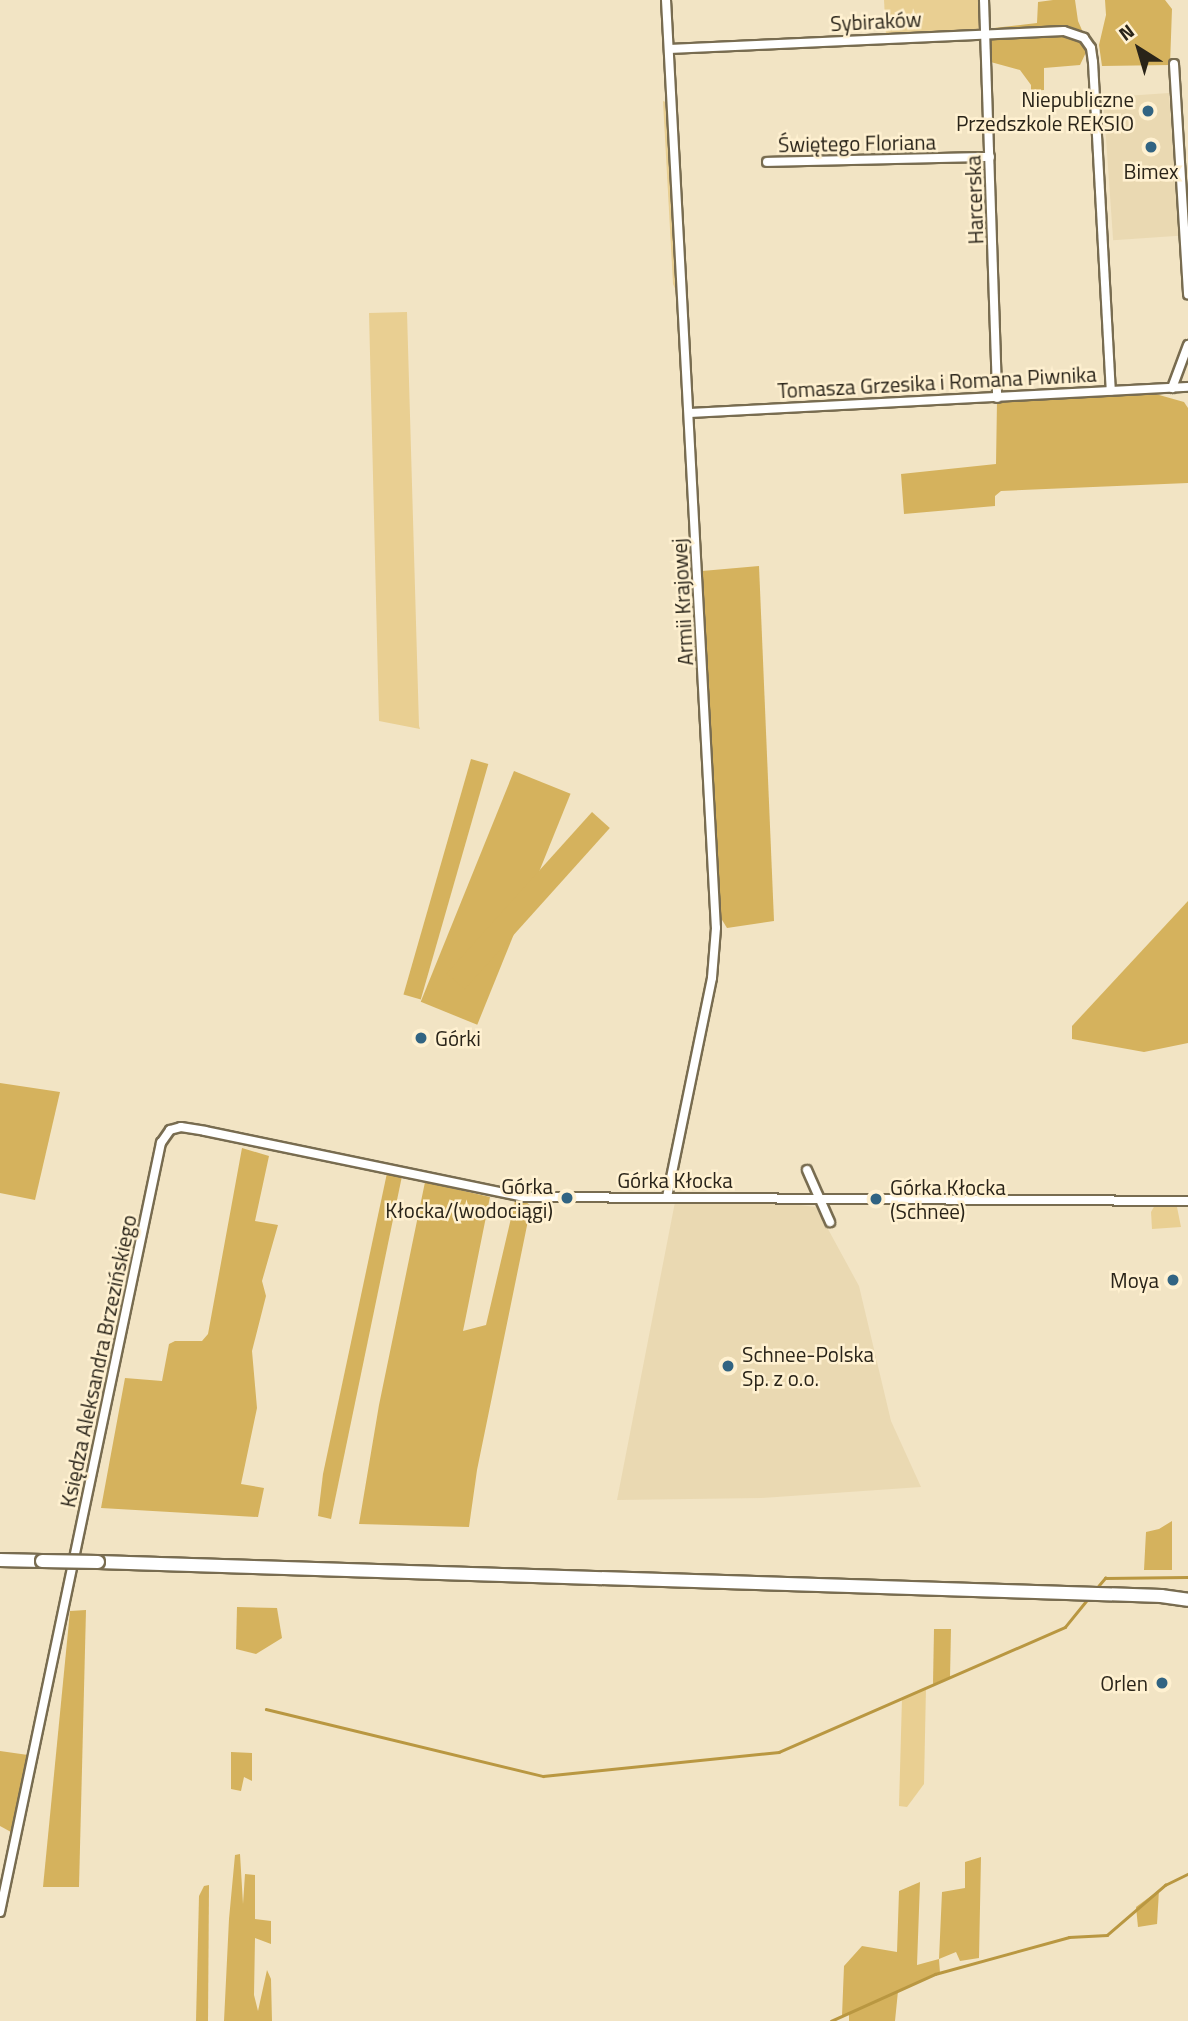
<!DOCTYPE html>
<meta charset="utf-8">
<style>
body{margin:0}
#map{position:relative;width:1188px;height:2021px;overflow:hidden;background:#f2e4c4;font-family:"Titillium Web",sans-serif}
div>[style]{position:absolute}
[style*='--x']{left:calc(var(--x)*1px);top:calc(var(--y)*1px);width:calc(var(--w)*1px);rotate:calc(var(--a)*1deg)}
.built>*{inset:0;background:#ead9b2;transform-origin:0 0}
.green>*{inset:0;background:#e9cf92}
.forest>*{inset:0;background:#d5b25d;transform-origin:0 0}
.stream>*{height:2.5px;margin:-1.25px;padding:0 1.25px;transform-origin:1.25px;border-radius:1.25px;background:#b99741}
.roads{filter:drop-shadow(2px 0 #786c50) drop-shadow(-2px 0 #786c50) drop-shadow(0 2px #786c50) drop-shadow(0 -2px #786c50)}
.minor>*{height:8px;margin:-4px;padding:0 4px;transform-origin:4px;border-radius:4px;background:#fff}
.primary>*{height:12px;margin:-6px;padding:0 6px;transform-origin:6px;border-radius:6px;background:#fff}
.bridges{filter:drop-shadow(2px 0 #786c50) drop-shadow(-2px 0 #786c50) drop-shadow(0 2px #786c50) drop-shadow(0 -2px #786c50)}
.primary-bridge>*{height:12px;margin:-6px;padding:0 6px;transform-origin:6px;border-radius:6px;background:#fff}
.dots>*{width:19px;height:19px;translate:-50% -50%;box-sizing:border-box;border:4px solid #fff1d1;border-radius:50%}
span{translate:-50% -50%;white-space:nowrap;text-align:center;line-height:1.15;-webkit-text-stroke:5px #fff1d1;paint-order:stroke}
.street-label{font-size:21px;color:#2a2419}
.poi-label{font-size:21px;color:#2a2419}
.right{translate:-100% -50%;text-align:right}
.left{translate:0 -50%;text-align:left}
.north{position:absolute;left:1104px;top:14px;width:70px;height:70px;-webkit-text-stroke:5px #fff1d1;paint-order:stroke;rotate:323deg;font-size:19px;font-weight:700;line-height:28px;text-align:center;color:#2a2419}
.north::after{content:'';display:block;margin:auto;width:24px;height:32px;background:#2a2419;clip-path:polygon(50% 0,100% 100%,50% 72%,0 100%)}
</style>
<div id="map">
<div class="built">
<i style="left:1169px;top:93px;width:143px;height:66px;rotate:86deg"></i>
<i style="clip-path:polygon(688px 1201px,776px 1202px,816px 1207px,859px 1286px,891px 1421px,921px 1487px,762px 1498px,617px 1500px,675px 1202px)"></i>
</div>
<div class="green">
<i style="clip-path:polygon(884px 0,980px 0,980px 27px,977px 30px,886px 35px)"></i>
<i style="clip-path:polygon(663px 101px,668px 103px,678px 295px,673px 284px)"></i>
<i style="clip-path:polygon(407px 312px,419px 726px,420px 729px,379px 721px,369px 313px)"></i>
<i style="clip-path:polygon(1155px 1205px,1177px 1207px,1181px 1227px,1152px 1229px,1151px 1212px)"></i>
<i style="clip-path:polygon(926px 1687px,924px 1784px,907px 1807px,899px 1806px,902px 1698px)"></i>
</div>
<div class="forest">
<i style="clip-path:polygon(1053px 0,1075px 0,1078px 21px,1089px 46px,1080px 65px,1044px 68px,1044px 90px,1031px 91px,1031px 85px,1020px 70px,987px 61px,986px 34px,994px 28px,1037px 23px,1038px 2px)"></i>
<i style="clip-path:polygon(1105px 0,1165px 0,1172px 9px,1170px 65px,1102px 66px,1099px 45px,1106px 15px)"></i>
<i style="clip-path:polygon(1152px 393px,1184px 402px,1188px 408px,1188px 483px,1001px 491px,995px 496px,995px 506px,904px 514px,901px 474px,996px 464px,997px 401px)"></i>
<i style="clip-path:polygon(759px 566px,774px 921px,727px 928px,719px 915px,702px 571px)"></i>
<i style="left:471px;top:759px;width:18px;height:245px;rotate:16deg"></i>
<i style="left:514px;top:771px;width:61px;height:249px;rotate:22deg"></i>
<i style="left:592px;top:812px;width:24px;height:217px;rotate:42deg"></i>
<i style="clip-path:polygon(1188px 901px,1188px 1043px,1144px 1052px,1072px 1039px,1072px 1026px)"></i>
<i style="clip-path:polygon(0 1083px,60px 1092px,35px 1200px,0 1193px)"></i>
<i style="clip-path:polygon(242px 1148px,269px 1156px,255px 1221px,278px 1225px,262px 1281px,266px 1296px,252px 1351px,257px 1408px,241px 1484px,264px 1488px,258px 1517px,101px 1508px,125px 1378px,162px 1381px,169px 1344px,175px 1341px,202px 1341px,208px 1334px)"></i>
<i style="clip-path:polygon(387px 1173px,402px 1176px,331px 1519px,318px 1516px,323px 1474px)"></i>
<i style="clip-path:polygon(425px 1182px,490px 1197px,463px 1331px,486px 1325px,515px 1201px,526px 1202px,531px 1206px,477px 1470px,469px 1527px,359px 1524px,379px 1405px)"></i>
<i style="clip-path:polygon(1172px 1521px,1172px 1570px,1144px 1570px,1146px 1532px,1159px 1529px)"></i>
<i style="clip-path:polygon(237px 1607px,277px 1608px,282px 1638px,256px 1654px,236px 1649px)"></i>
<i style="clip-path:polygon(86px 1610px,79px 1887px,43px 1887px,70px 1611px)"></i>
<i style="clip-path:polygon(934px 1629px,951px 1629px,950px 1677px,933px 1684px)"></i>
<i style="clip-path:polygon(0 1751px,28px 1755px,11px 1832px,0 1826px)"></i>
<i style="clip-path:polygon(231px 1752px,252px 1753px,252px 1781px,244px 1777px,241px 1791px,231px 1789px)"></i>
<i style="clip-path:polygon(240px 1854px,243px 1904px,245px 1874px,255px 1875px,255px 1919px,271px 1921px,271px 1944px,255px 1938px,254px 1995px,258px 2011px,267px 1970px,271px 1979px,272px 2021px,224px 2021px,229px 1919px,235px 1855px)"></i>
<i style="clip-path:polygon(981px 1857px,979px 1958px,960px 1961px,956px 1952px,939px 1959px,940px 1973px,898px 1991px,895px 2021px,849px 2021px,849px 2013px,842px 2016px,844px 1966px,862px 1946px,897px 1952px,899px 1891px,920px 1882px,917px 1965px,939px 1959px,942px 1892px,965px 1888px,965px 1862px)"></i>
<i style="clip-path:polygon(209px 1885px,208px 2021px,196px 2021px,199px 1896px,204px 1886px)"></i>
<i style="clip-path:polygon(1159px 1890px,1157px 1924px,1138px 1927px,1136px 1907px)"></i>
</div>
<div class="stream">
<i style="--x:1095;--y:1590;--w:16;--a:-50"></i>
<i style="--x:1105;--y:1578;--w:83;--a:-0.7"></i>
<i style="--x:266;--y:1709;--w:285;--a:13.6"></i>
<i style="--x:543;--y:1776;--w:237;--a:-5.8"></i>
<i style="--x:779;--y:1752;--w:312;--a:-23.6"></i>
<i style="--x:1065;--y:1627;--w:38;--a:-51"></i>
<i style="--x:831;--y:2021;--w:114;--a:-24.3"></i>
<i style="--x:935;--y:1974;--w:139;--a:-15.4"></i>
<i style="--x:1069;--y:1937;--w:38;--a:-3"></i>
<i style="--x:1107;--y:1935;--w:77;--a:-40.8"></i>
<i style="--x:1165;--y:1885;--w:25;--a:-26"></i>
</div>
<div class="roads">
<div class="minor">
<i style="--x:666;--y:0;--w:929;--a:86.92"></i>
<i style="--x:716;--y:928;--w:50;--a:94.6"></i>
<i style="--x:712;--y:978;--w:224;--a:101.6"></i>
<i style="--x:984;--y:0;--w:398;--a:88.1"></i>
<i style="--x:669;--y:49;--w:395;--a:-2.6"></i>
<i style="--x:1064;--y:31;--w:21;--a:19"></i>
<i style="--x:1084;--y:38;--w:12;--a:55"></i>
<i style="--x:1091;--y:48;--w:14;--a:82"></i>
<i style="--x:1093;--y:62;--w:329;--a:86.9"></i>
<i style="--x:1174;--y:64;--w:231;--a:86.5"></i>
<i style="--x:767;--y:162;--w:223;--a:-1.3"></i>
<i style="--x:1172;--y:388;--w:46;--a:-69.6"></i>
<i style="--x:689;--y:413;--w:500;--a:-3"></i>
<i style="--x:807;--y:1170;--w:57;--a:66.1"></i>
<i style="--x:0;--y:1912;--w:786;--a:-78.18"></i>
<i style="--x:161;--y:1143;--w:16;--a:-55"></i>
<i style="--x:170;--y:1130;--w:11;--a:-15"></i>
<i style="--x:181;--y:1127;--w:24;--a:9"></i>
<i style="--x:205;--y:1131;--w:325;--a:11.7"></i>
<i style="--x:523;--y:1197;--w:665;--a:0.34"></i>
</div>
<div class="primary">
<i style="--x:0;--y:1560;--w:42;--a:1.4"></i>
<i style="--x:98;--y:1562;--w:1064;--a:1.83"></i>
<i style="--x:1161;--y:1596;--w:27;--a:8"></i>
</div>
</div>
<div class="bridges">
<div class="primary-bridge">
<i style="--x:42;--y:1561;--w:56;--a:1"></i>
</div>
</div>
<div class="dots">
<i style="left:1148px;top:111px;background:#326482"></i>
<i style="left:1151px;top:147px;background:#326482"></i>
<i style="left:421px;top:1038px;background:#326482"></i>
<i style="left:567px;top:1198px;background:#326482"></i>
<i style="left:876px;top:1199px;background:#326482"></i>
<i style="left:1173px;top:1280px;background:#326482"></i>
<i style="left:728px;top:1366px;background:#326482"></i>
<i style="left:1162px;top:1683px;background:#326482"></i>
</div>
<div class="street-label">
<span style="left:876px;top:21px;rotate:-3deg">Sybiraków</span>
<span style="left:857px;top:143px;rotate:-1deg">Świętego Floriana</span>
<span style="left:974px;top:200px;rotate:-92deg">Harcerska</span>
<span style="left:937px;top:382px;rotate:-3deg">Tomasza Grzesika i Romana Piwnika</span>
<span style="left:682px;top:602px;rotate:-93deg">Armii Krajowej</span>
<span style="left:675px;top:1180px">Górka Kłocka</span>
<span style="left:98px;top:1361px;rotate:-78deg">Księdza Aleksandra Brzezińskiego</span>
</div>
<div class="poi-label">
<span class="right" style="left:1134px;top:111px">Niepubliczne<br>Przedszkole REKSIO</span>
<span style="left:1151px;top:171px">Bimex</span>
<span class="left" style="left:435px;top:1038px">Górki</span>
<span class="right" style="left:553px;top:1198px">Górka<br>Kłocka/(wodociągi)</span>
<span class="left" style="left:890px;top:1199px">Górka Kłocka<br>(Schnee)</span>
<span class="right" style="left:1159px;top:1280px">Moya</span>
<span class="left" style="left:742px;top:1366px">Schnee-Polska<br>Sp. z o.o.</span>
<span class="right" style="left:1148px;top:1683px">Orlen</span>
</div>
<div class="north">N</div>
</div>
